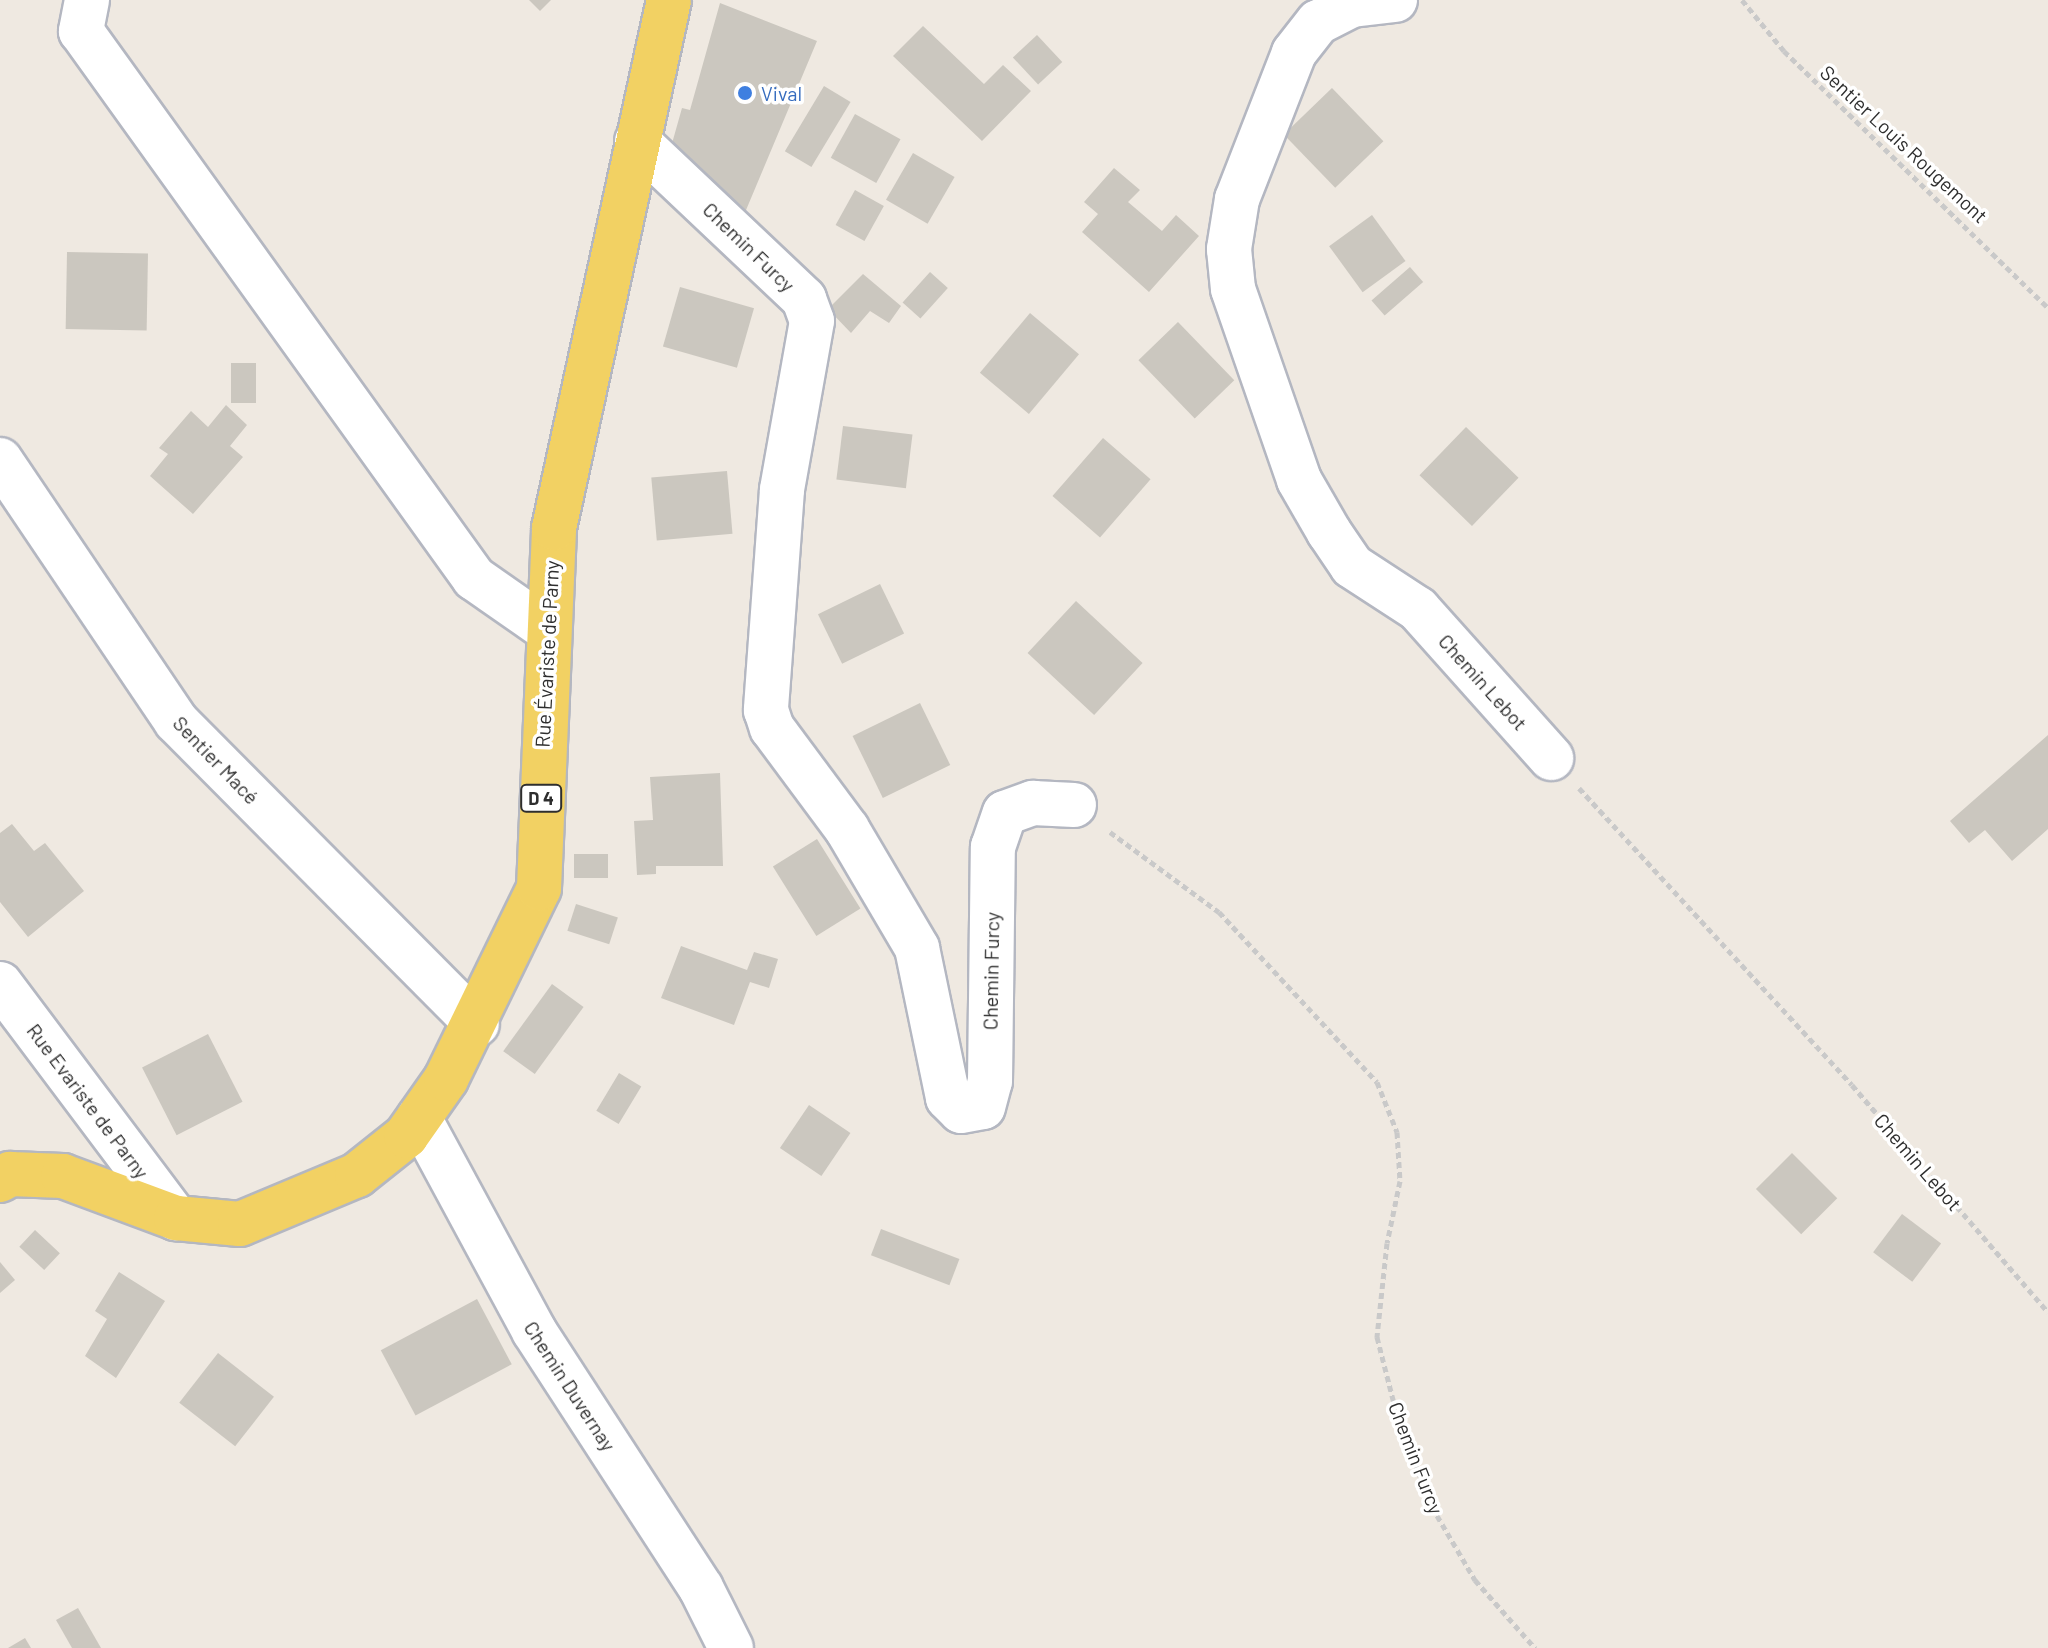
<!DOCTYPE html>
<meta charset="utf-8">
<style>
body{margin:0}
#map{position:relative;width:2048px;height:1648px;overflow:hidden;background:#efe9e1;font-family:Barlow,sans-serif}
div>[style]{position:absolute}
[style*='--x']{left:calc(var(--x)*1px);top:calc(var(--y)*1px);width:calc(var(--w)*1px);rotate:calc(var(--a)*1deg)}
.building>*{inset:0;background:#cbc7bf;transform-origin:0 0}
.path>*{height:5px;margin-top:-2.5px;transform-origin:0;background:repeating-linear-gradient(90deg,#c9c9c9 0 6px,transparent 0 10px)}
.roads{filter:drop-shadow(2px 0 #b4b7c1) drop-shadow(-2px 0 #b4b7c1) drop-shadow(0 2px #b4b7c1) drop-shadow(0 -2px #b4b7c1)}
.minor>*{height:44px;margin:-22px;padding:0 22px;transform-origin:22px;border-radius:22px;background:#fff}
.major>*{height:44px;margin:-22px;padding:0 22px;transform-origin:22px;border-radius:22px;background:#f2d163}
.dots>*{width:22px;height:22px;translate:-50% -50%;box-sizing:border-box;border:4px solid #fff;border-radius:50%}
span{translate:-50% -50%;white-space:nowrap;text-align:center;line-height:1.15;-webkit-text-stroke:7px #fff;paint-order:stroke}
.shield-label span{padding:2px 6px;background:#fff;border:2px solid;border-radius:6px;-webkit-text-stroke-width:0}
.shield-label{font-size:18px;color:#2e2e2e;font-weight:700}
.shop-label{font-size:20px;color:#366cbe}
.left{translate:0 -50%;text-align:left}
.street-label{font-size:20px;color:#2e2e2e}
</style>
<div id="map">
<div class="building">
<i style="clip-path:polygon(529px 0,551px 0,540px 11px)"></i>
<i style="clip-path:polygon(720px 3px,817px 41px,741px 222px,669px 154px,682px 108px,690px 110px)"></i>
<i style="clip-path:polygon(923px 26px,984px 84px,1003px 65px,1031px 91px,982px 141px,893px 56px)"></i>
<i style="left:1037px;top:35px;width:37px;height:33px;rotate:47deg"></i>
<i style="left:824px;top:86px;width:31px;height:76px;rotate:31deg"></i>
<i style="left:1332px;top:88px;width:74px;height:67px;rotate:46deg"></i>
<i style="left:855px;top:114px;width:52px;height:50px;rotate:29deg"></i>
<i style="left:913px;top:153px;width:48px;height:54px;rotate:30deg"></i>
<i style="clip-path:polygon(1114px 168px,1140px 190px,1128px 202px,1162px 231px,1176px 215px,1199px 236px,1149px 292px,1082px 232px,1098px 214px,1084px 202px)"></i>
<i style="left:855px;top:190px;width:33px;height:40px;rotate:29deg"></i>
<i style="left:1372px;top:215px;width:57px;height:53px;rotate:54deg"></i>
<i style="left:67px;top:252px;width:81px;height:77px;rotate:1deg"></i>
<i style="left:1410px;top:267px;width:20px;height:51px;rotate:49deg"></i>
<i style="left:930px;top:272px;width:24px;height:41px;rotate:42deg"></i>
<i style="clip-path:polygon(863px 274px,901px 306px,889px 323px,870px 311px,851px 333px,828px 309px)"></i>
<i style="left:680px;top:287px;width:77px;height:62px;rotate:16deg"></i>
<i style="left:1030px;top:313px;width:64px;height:78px;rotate:40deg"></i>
<i style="left:1178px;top:322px;width:81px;height:55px;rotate:46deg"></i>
<i style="left:231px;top:363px;width:25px;height:40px"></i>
<i style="clip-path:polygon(226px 405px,247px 425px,230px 446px,243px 457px,193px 514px,150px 476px,168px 454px,159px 448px,191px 411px,208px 427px)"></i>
<i style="left:843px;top:426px;width:70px;height:54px;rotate:7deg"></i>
<i style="left:1466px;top:427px;width:73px;height:67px;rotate:44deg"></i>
<i style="left:1103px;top:438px;width:63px;height:77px;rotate:41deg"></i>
<i style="left:727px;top:471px;width:63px;height:76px;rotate:85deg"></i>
<i style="left:880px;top:584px;width:55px;height:69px;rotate:64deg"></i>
<i style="left:1076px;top:601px;width:91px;height:71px;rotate:43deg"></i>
<i style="left:920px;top:703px;width:69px;height:75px;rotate:64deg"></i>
<i style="clip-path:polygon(2048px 735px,2048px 829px,2012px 861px,1985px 830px,1969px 843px,1950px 821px)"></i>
<i style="clip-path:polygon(720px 773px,723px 866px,656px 866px,656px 874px,637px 875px,634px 821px,653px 820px,650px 777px)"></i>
<i style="clip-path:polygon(12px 824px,34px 851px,45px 843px,84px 891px,28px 937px,0 902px,0 833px)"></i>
<i style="left:817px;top:839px;width:82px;height:52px;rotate:58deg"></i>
<i style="left:574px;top:854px;width:34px;height:24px"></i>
<i style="left:576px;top:904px;width:44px;height:28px;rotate:18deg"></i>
<i style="clip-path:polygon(681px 946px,747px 970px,754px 952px,778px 959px,769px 988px,750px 982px,734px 1025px,661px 998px)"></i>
<i style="left:552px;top:984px;width:39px;height:83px;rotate:36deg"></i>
<i style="left:208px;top:1034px;width:76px;height:74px;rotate:63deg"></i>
<i style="left:619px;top:1073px;width:26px;height:44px;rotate:31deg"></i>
<i style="left:809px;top:1105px;width:50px;height:52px;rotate:34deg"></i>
<i style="left:1792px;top:1153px;width:64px;height:51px;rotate:45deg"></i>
<i style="left:1902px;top:1214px;width:49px;height:48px;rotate:37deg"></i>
<i style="left:881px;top:1229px;width:84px;height:28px;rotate:21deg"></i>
<i style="left:35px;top:1230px;width:34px;height:23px;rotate:43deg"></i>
<i style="clip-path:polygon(0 1262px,15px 1280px,0 1293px)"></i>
<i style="clip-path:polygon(119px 1272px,165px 1301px,116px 1378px,85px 1356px,107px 1319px,95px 1311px)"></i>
<i style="left:477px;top:1299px;width:74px;height:109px;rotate:62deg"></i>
<i style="left:218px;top:1353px;width:71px;height:63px;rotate:38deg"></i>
<i style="clip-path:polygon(78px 1608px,101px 1648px,72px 1648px,56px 1620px)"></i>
<i style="clip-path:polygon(25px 1638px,31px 1648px,8px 1648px)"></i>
</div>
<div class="path">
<i style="--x:1742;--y:0;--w:66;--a:50.5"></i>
<i style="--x:1784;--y:51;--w:368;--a:44.2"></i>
<i style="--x:1579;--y:788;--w:403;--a:47.4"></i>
<i style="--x:1852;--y:1085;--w:300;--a:49.2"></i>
<i style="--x:1110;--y:832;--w:135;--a:36.3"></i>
<i style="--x:1219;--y:912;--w:232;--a:47.1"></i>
<i style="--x:1377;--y:1082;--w:54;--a:68.2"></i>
<i style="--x:1397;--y:1132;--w:49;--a:86.5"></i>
<i style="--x:1400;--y:1181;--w:63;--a:101.8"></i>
<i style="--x:1387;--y:1243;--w:95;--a:96.1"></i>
<i style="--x:1377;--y:1337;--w:85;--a:75.6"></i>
<i style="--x:1398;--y:1419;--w:94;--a:68.9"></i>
<i style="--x:1432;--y:1507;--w:85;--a:59.5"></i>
<i style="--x:1475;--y:1580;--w:91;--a:48.6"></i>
</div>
<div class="roads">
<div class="minor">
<i style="--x:87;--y:0;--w:32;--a:101"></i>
<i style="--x:81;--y:31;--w:674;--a:54.3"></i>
<i style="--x:474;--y:578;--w:89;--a:34.9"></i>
<i style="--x:1395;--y:0;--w:43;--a:173.4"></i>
<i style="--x:1352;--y:5;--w:38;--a:153"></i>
<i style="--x:1318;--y:22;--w:39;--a:128"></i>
<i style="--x:1294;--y:53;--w:157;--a:111.3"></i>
<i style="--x:1237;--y:199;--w:51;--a:99.1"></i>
<i style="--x:1229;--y:249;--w:40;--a:84.3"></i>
<i style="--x:1233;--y:289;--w:202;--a:70.9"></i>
<i style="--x:1299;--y:480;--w:60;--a:60"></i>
<i style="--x:1329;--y:532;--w:41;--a:55.9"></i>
<i style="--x:1352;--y:566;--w:79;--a:33.1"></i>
<i style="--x:1418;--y:609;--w:200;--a:48.2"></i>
<i style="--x:637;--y:141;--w:230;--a:43.4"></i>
<i style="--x:804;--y:299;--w:23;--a:70"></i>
<i style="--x:812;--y:321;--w:172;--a:100.1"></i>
<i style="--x:782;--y:490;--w:221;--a:94.2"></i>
<i style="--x:766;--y:710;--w:19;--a:72"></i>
<i style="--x:772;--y:728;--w:126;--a:53.4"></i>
<i style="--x:847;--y:829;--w:138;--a:59.5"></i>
<i style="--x:917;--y:948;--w:153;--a:78.3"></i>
<i style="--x:948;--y:1098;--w:18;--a:45"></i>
<i style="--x:961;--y:1111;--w:22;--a:-10"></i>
<i style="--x:983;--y:1107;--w:27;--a:-75"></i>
<i style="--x:990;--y:1081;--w:234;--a:-89.3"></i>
<i style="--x:993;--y:847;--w:36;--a:-71"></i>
<i style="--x:1005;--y:813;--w:30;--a:-20"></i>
<i style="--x:1033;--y:803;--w:41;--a:2.8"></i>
<i style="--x:0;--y:460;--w:315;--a:56"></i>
<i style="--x:176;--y:721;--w:427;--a:45.2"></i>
<i style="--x:0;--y:984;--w:293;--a:53.1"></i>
<i style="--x:419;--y:1118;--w:242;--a:61.6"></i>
<i style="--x:534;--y:1331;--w:306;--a:57"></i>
<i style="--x:701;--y:1588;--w:67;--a:63.4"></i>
</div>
<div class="major">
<i style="--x:0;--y:1180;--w:12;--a:-31"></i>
<i style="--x:10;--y:1174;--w:53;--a:2.2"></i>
<i style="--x:63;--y:1176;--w:121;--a:20.4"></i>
<i style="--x:176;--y:1218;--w:64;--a:5.4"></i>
<i style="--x:240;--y:1224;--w:127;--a:-22.7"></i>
<i style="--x:357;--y:1175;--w:63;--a:-38.5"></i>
<i style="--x:406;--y:1136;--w:70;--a:-54.9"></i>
<i style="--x:446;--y:1079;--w:212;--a:-64"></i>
<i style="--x:539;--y:888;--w:360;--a:-87.6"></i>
<i style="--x:554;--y:528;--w:540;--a:-77.71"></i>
</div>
</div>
<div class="dots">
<i style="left:745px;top:93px;background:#3f7fe0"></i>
</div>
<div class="shield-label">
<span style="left:541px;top:798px">D 4</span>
</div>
<div class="shop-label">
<span class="left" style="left:761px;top:93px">Vival</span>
</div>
<div class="street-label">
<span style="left:1904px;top:144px;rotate:43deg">Sentier Louis Rougemont</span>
<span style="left:749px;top:247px;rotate:44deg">Chemin Furcy</span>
<span style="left:547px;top:654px;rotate:-87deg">Rue Évariste de Parny</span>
<span style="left:1483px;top:682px;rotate:48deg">Chemin Lebot</span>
<span style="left:216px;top:760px;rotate:46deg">Sentier Macé</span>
<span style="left:991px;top:971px;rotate:-89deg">Chemin Furcy</span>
<span style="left:88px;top:1101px;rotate:53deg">Rue Evariste de Parny</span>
<span style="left:1918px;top:1162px;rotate:49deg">Chemin Lebot</span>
<span style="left:570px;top:1386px;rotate:57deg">Chemin Duvernay</span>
<span style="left:1416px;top:1458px;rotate:69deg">Chemin Furcy</span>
</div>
</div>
